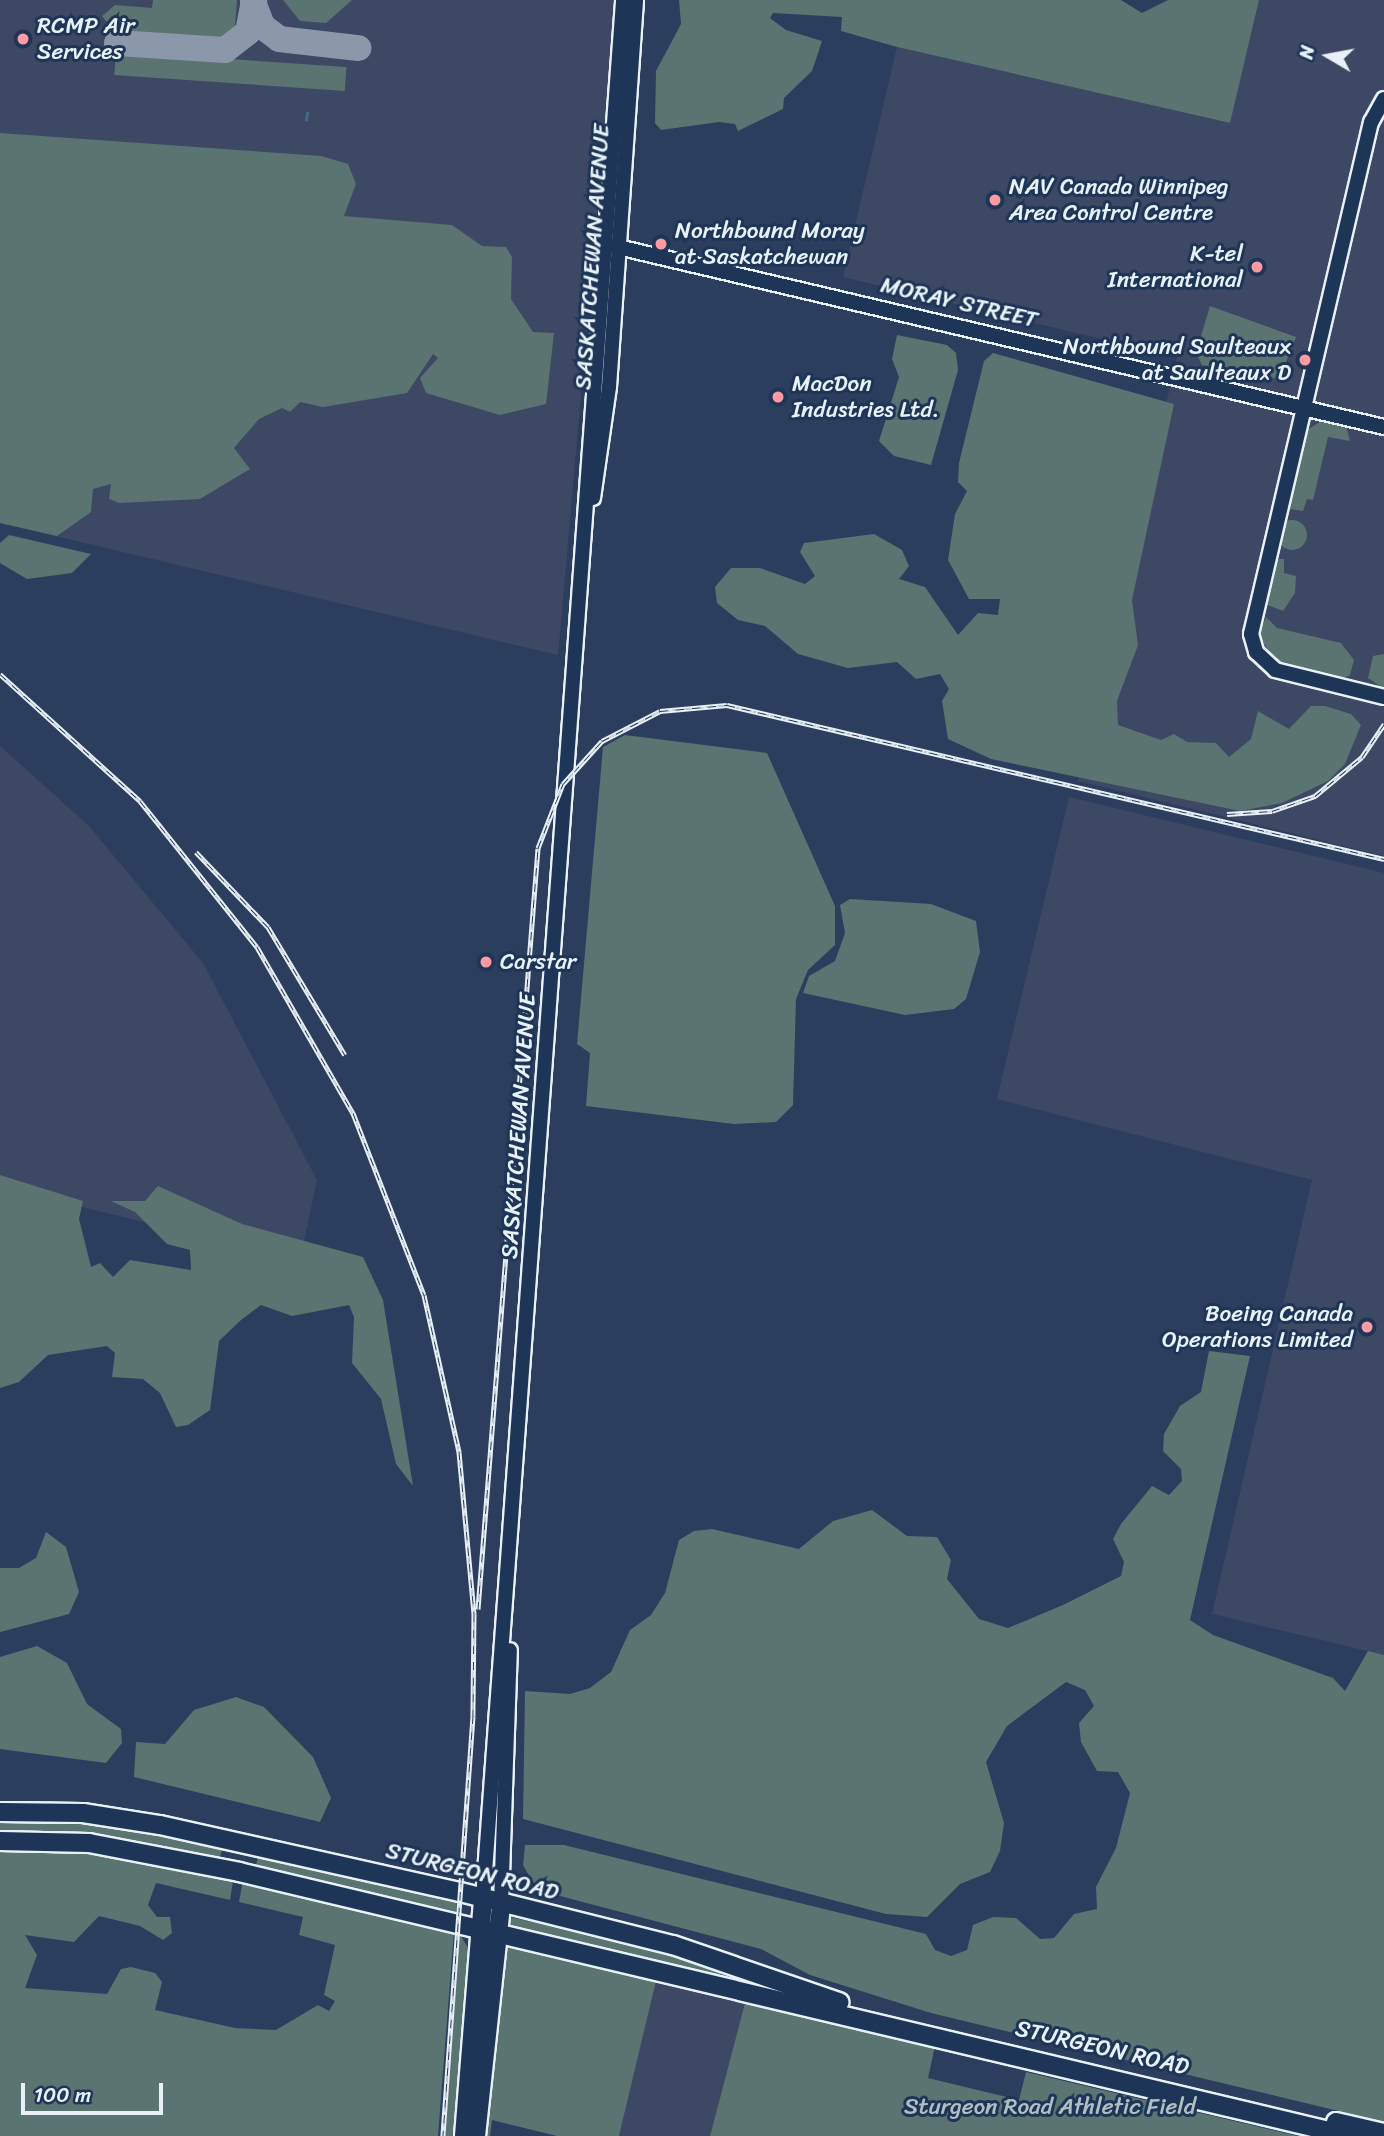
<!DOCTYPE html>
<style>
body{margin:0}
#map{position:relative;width:1384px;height:2136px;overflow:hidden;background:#2c3e5d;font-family:Sriracha,sans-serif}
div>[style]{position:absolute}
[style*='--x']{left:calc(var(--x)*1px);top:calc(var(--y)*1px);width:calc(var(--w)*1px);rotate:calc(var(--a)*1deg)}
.built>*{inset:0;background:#3d4864}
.green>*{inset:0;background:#597471;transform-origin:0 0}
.round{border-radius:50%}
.stream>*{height:2.5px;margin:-1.25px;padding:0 1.25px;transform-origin:1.25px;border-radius:1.25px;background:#48698e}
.taxiway>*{height:26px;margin:-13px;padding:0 13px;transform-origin:13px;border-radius:13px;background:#8a98aa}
.roads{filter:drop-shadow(2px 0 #e8f1f8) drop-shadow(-2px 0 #e8f1f8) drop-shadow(0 2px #e8f1f8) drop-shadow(0 -2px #e8f1f8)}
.minor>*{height:14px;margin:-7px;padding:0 7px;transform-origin:7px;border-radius:7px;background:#1d3557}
.major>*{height:18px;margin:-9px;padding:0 9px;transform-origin:9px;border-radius:9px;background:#1d3557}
.rail>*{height:5px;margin-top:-2.5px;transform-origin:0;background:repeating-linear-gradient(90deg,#1d3557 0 8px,#e8f1f8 0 16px);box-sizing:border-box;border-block:2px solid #e8f1f8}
.dots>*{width:19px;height:19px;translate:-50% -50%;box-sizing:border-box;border:4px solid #1d3557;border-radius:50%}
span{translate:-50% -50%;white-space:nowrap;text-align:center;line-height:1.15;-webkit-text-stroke:6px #1d3557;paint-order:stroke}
.poi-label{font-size:23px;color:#e8f1f8}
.left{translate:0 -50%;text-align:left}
.right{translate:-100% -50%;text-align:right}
.street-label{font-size:23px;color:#e8f1f8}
.park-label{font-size:23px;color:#afbfc2}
.north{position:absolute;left:1293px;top:21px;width:70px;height:70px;-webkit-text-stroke:5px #1d3557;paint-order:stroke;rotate:280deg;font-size:19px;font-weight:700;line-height:28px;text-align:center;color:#e8f1f8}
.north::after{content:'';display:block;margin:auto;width:24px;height:32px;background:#e8f1f8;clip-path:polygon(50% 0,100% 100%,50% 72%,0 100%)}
.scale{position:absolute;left:21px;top:2083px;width:142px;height:32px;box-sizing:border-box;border:4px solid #e8f1f8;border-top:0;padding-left:9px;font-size:21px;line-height:24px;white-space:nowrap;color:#e8f1f8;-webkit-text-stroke:5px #1d3557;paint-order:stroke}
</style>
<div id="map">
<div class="built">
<i style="clip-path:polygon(0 0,616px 0,558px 655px,0 523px)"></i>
<i style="clip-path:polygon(1259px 0,1384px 0,1384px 856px,1078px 781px,1177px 357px,843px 277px,897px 47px,1229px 123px)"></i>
<i style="clip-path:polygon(0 746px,88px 825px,203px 963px,317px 1180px,300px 1260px,0 1187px)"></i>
<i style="clip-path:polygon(1069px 797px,1384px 873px,1384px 1655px,1212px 1614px,1312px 1180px,997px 1099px)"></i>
<i style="clip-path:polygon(657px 1977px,746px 1999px,710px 2136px,619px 2136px)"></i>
</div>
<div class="green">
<i style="clip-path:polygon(153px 0,237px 0,235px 26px,219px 41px,117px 34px,102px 16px,115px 5px,152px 8px)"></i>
<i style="clip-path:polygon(283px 0,352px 0,326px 23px,300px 21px)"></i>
<i style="clip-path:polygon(679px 0,1121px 0,1142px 13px,1168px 0,1259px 0,1230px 123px,897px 47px,841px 31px,842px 17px,773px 13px,770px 18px,786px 30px,822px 41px,812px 71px,784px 98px,783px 109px,738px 131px,735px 124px,719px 122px,661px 130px,655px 123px,656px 71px,681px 24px)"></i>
<i style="left:116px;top:51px;width:231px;height:24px;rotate:4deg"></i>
<i style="clip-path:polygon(0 133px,321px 156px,348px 164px,356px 184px,344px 216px,452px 225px,482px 246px,506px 247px,512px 257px,511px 299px,533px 332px,554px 333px,546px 404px,500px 415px,426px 393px,420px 378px,438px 358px,433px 354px,407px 393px,323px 407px,300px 402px,290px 412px,282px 408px,259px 419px,234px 448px,250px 469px,200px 499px,119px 503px,109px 499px,111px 484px,93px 489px,91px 512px,57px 536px,0 523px)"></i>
<i style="clip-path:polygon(1210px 306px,1296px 337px,1279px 379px,1202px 365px,1196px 353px)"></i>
<i style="clip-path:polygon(897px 335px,947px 345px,956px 353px,958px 370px,931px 465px,894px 456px,879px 441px,899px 377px,892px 359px)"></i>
<i style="clip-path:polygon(993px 353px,1174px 404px,1132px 600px,1138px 645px,1117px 701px,1118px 725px,1161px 740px,1174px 734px,1187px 742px,1216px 743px,1229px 757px,1251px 739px,1258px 711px,1289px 729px,1311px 706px,1325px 706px,1351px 714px,1361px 725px,1345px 764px,1328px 781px,1282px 803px,1240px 811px,991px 759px,948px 739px,942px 701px,949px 689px,940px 674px,916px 679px,897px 662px,848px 668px,798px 654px,765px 626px,738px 620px,717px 603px,715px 587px,731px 568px,760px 568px,805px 584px,815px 576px,800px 552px,804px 543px,874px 534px,902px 550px,909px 566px,899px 579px,925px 587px,958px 635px,978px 613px,998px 615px,1000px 599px,969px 599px,948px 560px,955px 514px,967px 491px,958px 482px,959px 463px,984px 361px)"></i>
<i style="clip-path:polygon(1323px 420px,1346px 425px,1350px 441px,1328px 437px,1313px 500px,1307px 499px,1303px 511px,1290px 509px,1304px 432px)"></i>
<i class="round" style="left:1277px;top:520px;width:30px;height:30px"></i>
<i style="clip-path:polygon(9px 535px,91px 554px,72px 573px,27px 579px,0 563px,0 543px)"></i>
<i style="clip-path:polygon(1275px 559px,1284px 559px,1284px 573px,1296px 576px,1295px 593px,1283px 611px,1265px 604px)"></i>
<i style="clip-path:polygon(1266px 617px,1277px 628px,1341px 643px,1354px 660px,1350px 675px,1342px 679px,1278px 663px,1258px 636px)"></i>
<i style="clip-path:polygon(1384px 654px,1384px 689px,1368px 678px,1373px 656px)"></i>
<i style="clip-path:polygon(625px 735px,767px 753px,835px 906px,835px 945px,808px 970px,796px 999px,793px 1105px,776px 1122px,734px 1124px,586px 1106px,590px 1053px,577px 1044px,603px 747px)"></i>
<i style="clip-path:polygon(850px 899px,931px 904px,976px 921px,980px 952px,966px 999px,954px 1009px,905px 1015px,803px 993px,809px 976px,835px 961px,845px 933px,840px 905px)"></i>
<i style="clip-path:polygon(0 1175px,83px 1201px,79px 1219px,91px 1267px,100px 1263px,113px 1277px,130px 1260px,191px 1270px,190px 1250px,167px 1244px,135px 1212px,111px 1201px,145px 1201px,158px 1186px,242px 1224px,363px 1257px,383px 1300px,413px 1486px,396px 1464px,381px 1399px,352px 1363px,354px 1317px,349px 1305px,292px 1316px,261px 1305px,241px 1320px,219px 1341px,210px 1410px,188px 1425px,176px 1427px,160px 1393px,143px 1379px,112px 1377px,115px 1353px,107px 1346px,48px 1355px,19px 1382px,0 1388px)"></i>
<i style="clip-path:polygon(1209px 1351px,1250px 1356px,1190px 1620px,1213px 1635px,1333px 1678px,1345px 1691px,1368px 1651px,1384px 1655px,1384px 2122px,931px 2013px,810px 1975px,761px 1949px,541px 1891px,531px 1879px,523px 1865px,525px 1845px,564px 1845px,926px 1934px,935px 1950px,951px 1956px,967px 1950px,973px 1925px,993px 1917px,1016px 1918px,1040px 1939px,1054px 1938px,1074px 1914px,1097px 1909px,1096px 1887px,1116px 1848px,1130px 1793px,1118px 1772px,1097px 1771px,1081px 1742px,1079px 1723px,1094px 1706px,1085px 1690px,1066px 1682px,1007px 1726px,986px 1762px,1004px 1823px,1000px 1851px,990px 1872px,960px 1884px,927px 1917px,886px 1914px,523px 1819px,525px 1691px,570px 1694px,590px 1688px,611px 1672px,630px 1630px,651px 1615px,665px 1593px,679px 1540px,694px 1531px,712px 1529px,799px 1549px,833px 1521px,872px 1510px,907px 1536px,937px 1537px,951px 1560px,947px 1579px,979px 1619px,1008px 1628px,1063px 1605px,1121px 1576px,1124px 1562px,1113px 1539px,1121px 1524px,1152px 1486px,1169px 1495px,1182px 1481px,1181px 1469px,1163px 1451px,1164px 1434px,1180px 1406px,1201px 1392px)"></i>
<i style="clip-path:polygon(46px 1532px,66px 1547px,79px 1592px,69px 1614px,0 1632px,0 1568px,19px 1568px,36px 1558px)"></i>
<i style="clip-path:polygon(37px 1646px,67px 1663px,87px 1704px,121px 1729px,122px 1743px,106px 1763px,0 1749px,0 1657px)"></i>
<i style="clip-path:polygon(236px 1697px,264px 1707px,313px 1757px,331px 1798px,320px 1822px,134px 1777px,136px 1742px,165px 1744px,194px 1710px)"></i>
<i style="clip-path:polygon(0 1818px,83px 1820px,223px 1847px,219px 1860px,81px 1836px,0 1834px)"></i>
<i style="clip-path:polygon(0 1849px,78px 1850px,233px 1881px,230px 1900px,156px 1883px,148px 1905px,157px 1917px,170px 1917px,172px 1933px,163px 1940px,140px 1926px,99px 1916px,74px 1942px,25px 1935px,37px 1955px,25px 1988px,107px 1994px,121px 1969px,131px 1967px,155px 1973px,162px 1982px,155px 2010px,235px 2028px,276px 2030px,318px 2005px,329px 2011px,335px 2001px,324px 1995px,335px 1945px,299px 1935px,303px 1917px,239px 1902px,243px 1880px,454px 1931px,438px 2136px,0 2136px)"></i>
<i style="clip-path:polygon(258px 1857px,457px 1898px,456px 1915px,255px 1869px)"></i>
<i style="clip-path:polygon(509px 1917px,626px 1940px,724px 1972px,717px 1976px,515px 1928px,507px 1924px)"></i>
<i style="clip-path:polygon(459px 1933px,472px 1954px,460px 2136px,445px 2136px)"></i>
<i style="clip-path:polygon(515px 1944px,657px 1977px,619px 2136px,557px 2136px,492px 2120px,490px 2136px,478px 2136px,503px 1952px)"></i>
<i style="clip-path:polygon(746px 1999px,935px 2046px,928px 2078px,1019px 2100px,1026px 2072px,1298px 2136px,710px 2136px)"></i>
</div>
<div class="stream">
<i style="--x:306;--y:120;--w:7;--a:-82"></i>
</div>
<div class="taxiway">
<i style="--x:253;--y:2;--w:26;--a:69"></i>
<i style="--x:262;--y:26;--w:21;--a:37"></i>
<i style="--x:279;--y:39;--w:80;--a:6.5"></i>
<i style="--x:117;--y:43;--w:108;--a:3.7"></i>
<i style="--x:225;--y:50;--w:29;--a:-38"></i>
<i style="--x:248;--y:32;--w:33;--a:-79"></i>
</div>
<div class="roads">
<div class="minor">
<i style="--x:1384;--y:99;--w:26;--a:119"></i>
<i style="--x:1371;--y:122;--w:526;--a:103.19"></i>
<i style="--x:1251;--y:634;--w:19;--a:74"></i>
<i style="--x:1256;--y:652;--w:26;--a:43"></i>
<i style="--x:1275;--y:670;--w:112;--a:13.9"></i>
<i style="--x:605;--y:244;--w:800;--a:13.22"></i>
<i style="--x:593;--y:498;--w:112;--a:-81.8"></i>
<i style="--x:609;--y:387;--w:388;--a:-86"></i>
<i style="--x:483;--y:1899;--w:1904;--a:-85.78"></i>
<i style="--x:501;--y:1904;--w:254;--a:-88"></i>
</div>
<div class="major">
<i style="--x:0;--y:1812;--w:83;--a:0.7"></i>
<i style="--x:83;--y:1813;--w:78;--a:8.9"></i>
<i style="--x:160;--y:1825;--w:307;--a:12.6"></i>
<i style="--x:460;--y:1892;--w:219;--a:14"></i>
<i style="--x:673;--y:1945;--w:176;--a:19"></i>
<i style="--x:0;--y:1841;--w:89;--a:1.3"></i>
<i style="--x:89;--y:1843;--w:153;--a:10.9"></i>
<i style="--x:239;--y:1872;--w:1142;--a:13.37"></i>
<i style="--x:1336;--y:2122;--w:49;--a:12.9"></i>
<i style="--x:464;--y:2136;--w:238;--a:-85.4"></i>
<i style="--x:476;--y:2136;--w:233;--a:-83.8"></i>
</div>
</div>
<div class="rail">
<i style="--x:0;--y:674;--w:189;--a:42.2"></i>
<i style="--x:140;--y:801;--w:187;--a:51.3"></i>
<i style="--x:257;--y:947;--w:192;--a:60"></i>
<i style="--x:353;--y:1113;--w:195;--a:68.7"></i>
<i style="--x:424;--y:1295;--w:161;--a:77.4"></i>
<i style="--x:459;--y:1452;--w:163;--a:84.7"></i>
<i style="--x:474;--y:1614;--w:102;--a:90.6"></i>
<i style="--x:473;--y:1716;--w:421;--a:94.1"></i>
<i style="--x:1227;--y:814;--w:45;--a:-3.8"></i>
<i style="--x:1272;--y:811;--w:46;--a:-19.2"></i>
<i style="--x:1315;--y:796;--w:61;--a:-39.7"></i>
<i style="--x:1362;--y:757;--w:40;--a:-56"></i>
<i style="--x:196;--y:852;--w:104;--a:46.2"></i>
<i style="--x:268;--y:927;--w:149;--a:59"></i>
<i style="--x:478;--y:1609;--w:763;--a:-85.49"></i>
<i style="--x:538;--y:848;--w:69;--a:-68.7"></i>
<i style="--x:563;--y:784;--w:58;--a:-47.8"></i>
<i style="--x:602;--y:741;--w:65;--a:-27.3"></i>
<i style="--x:660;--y:711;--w:67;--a:-5.1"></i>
<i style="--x:727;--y:705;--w:675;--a:13.19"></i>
</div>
<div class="dots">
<i style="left:23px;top:39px;background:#ff9aa2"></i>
<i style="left:995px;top:200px;background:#ff9aa2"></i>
<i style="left:661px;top:244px;background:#ff9aa2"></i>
<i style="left:1257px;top:267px;background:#ff9aa2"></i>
<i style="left:1305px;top:360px;background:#ff9aa2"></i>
<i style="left:778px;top:397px;background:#ff9aa2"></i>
<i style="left:486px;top:962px;background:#ff9aa2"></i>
<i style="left:1367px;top:1327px;background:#ff9aa2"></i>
</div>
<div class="poi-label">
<span class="left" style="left:37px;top:39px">RCMP Air<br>Services</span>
<span class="left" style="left:1009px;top:200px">NAV Canada Winnipeg<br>Area Control Centre</span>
<span class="left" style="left:675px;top:244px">Northbound Moray<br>at Saskatchewan</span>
<span class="right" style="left:1243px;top:267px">K-tel<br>International</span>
<span class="right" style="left:1291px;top:360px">Northbound Saulteaux<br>at Saulteaux D</span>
<span class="left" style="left:792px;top:397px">MacDon<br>Industries Ltd.</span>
<span class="left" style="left:500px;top:962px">Carstar</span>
<span class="right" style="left:1353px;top:1327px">Boeing Canada<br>Operations Limited</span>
</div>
<div class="street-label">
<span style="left:593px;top:257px;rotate:-86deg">SASKATCHEWAN AVENUE</span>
<span style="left:959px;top:303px;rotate:13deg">MORAY STREET</span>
<span style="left:519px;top:1126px;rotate:-86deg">SASKATCHEWAN AVENUE</span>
<span style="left:472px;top:1872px;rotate:14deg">STURGEON ROAD</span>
<span style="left:1102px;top:2048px;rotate:13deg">STURGEON ROAD</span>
</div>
<div class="park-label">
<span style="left:1050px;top:2107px">Sturgeon Road Athletic Field</span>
</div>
<div class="north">N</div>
<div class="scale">100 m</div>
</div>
